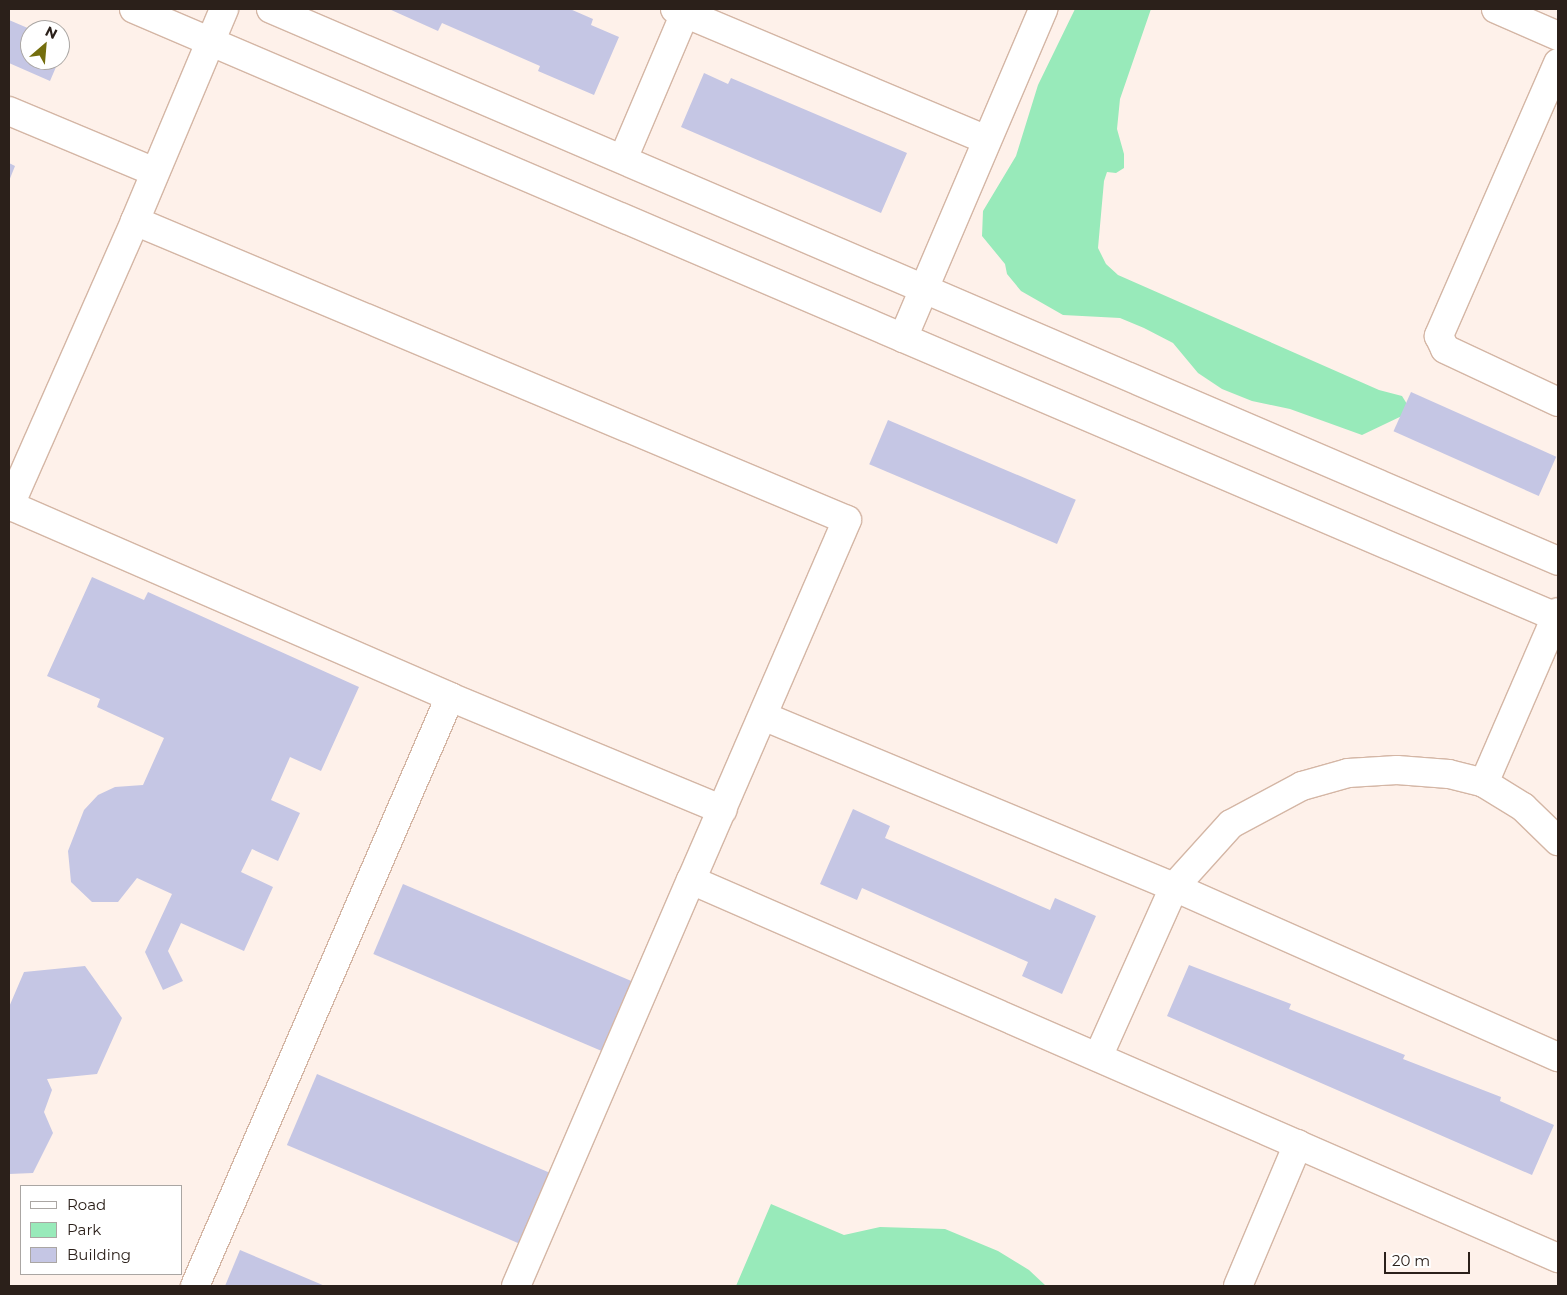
<!DOCTYPE html>
<style>
body{margin:0}
#map{position:relative;width:1567px;height:1295px;overflow:hidden;background:#fef1ea;font-family:Montserrat,sans-serif}
div>[style]{position:absolute}
[style*='--x']{left:calc(var(--x)*1px);top:calc(var(--y)*1px);width:calc(var(--w)*1px);rotate:calc(var(--a)*1deg)}
.green>*{inset:0;background:#98eaba}
.building>*{inset:0;background:#c5c6e4;transform-origin:0 0}
.roads{filter:drop-shadow(1px 0 #d4b6a5) drop-shadow(-1px 0 #d4b6a5) drop-shadow(0 1px #d4b6a5) drop-shadow(0 -1px #d4b6a5)}
.minor>*{height:28px;margin:-14px;padding:0 14px;transform-origin:14px;border-radius:14px;background:#fff}
span{translate:-50% -50%;white-space:nowrap;text-align:center;line-height:1.15;-webkit-text-stroke:4px #fff;paint-order:stroke}
.frame{position:absolute;inset:0;border:10px solid #2b201a;pointer-events:none}
.legend{position:absolute;left:20px;top:1185px;width:162px;height:90px;box-sizing:border-box;background:#fff;border:1px solid #aaa6a3;margin:0;padding:6px 9px;list-style:none;font-size:15px;color:#2b201a}
.legend li{display:flex;align-items:center;gap:10px;height:25px}
.legend b{width:25px;border:1px solid #aaa6a3}
.north{position:absolute;left:20px;top:20px;width:50px;height:50px;box-sizing:border-box;background:#fff;border:1px solid #aaa6a3;border-radius:50%;rotate:27deg;font-size:14px;font-weight:700;line-height:20px;text-align:center;color:#2b201a}
.north::after{content:'';display:block;margin:auto;width:18px;height:22px;background:#746e0e;clip-path:polygon(50% 0,100% 100%,50% 72%,0 100%)}
.scale{position:absolute;left:1384px;top:1252px;width:86px;height:22px;box-sizing:border-box;border:2px solid #2b201a;border-top:0;padding-left:6px;font-size:15px;line-height:18px;white-space:nowrap;color:#2b201a;-webkit-text-stroke:4px #fff;paint-order:stroke}
</style>
<div id="map">
<div class="green">
<i style="clip-path:polygon(1075px 9px,1151px 9px,1120px 99px,1117px 129px,1124px 154px,1124px 168px,1116px 173px,1107px 172px,1104px 181px,1098px 248px,1106px 264px,1118px 275px,1379px 390px,1402px 396px,1407px 404px,1406px 414px,1362px 435px,1290px 409px,1252px 401px,1222px 389px,1198px 373px,1173px 343px,1144px 328px,1120px 318px,1063px 315px,1021px 291px,1007px 274px,1005px 264px,982px 236px,983px 211px,1016px 156px,1038px 85px)"></i>
<i style="clip-path:polygon(771px 1204px,844px 1235px,880px 1227px,945px 1229px,998px 1251px,1029px 1270px,1046px 1286px,736px 1286px)"></i>
</div>
<div class="building">
<i style="clip-path:polygon(389px 9px,570px 9px,593px 19px,591px 25px,619px 37px,594px 95px,538px 71px,540px 66px,442px 23px,438px 31px)"></i>
<i style="clip-path:polygon(9px 20px,30px 29px,30px 60px,59px 60px,50px 81px,9px 63px)"></i>
<i style="clip-path:polygon(60px 42px,66px 44px,60px 57px)"></i>
<i style="clip-path:polygon(704px 73px,728px 84px,731px 78px,907px 153px,881px 213px,681px 127px)"></i>
<i style="clip-path:polygon(9px 163px,15px 166px,9px 181px)"></i>
<i style="left:1411px;top:392px;width:159px;height:43px;rotate:24deg"></i>
<i style="left:888px;top:420px;width:204px;height:48px;rotate:23deg"></i>
<i style="clip-path:polygon(92px 577px,144px 600px,148px 592px,359px 687px,321px 771px,290px 757px,271px 800px,300px 813px,278px 861px,252px 849px,241px 872px,273px 887px,244px 951px,181px 923px,168px 951px,183px 981px,163px 990px,145px 952px,172px 894px,137px 878px,118px 902px,92px 902px,71px 882px,68px 851px,84px 810px,98px 795px,115px 787px,143px 785px,164px 738px,97px 707px,100px 699px,47px 676px)"></i>
<i style="clip-path:polygon(853px 809px,890px 826px,885px 838px,1050px 910px,1055px 898px,1096px 916px,1062px 994px,1022px 976px,1028px 962px,862px 888px,857px 900px,820px 884px)"></i>
<i style="left:403px;top:884px;width:257px;height:76px;rotate:23deg"></i>
<i style="clip-path:polygon(1189px 965px,1291px 1004px,1289px 1009px,1405px 1055px,1403px 1059px,1501px 1097px,1500px 1101px,1554px 1125px,1532px 1175px,1167px 1016px)"></i>
<i style="clip-path:polygon(85px 966px,122px 1018px,97px 1074px,47px 1079px,52px 1090px,44px 1112px,53px 1133px,33px 1173px,9px 1174px,9px 1007px,24px 972px)"></i>
<i style="left:317px;top:1074px;width:256px;height:77px;rotate:23deg"></i>
<i style="clip-path:polygon(240px 1250px,325px 1286px,225px 1286px)"></i>
</div>
<div class="roads">
<div class="minor">
<i style="--x:134;--y:9;--w:1549;--a:23.15"></i>
<i style="--x:271;--y:9;--w:1400;--a:23.21"></i>
<i style="--x:675;--y:9;--w:336;--a:22.8"></i>
<i style="--x:1496;--y:9;--w:68;--a:23.5"></i>
<i style="--x:1558;--y:63;--w:298;--a:113.6"></i>
<i style="--x:1439;--y:336;--w:14;--a:65"></i>
<i style="--x:1445;--y:349;--w:125;--a:25.1"></i>
<i style="--x:9;--y:111;--w:158;--a:22.7"></i>
<i style="--x:623;--y:159;--w:159;--a:-67"></i>
<i style="--x:135;--y:221;--w:772;--a:22.78"></i>
<i style="--x:847;--y:520;--w:392;--a:113.4"></i>
<i style="--x:903;--y:338;--w:358;--a:-66.9"></i>
<i style="--x:9;--y:505;--w:481;--a:23.5"></i>
<i style="--x:450;--y:697;--w:295;--a:22.5"></i>
<i style="--x:9;--y:507;--w:313;--a:-66.2"></i>
<i style="--x:135;--y:221;--w:230;--a:-67.2"></i>
<i style="--x:763;--y:716;--w:445;--a:22.6"></i>
<i style="--x:1174;--y:887;--w:420;--a:23.9"></i>
<i style="--x:1484;--y:783;--w:186;--a:-66.6"></i>
<i style="--x:1098;--y:1057;--w:186;--a:-65.9"></i>
<i style="--x:1174;--y:887;--w:85;--a:-47.9"></i>
<i style="--x:1231;--y:824;--w:81;--a:-28.2"></i>
<i style="--x:1302;--y:786;--w:48;--a:-15.8"></i>
<i style="--x:1348;--y:773;--w:49;--a:-3.5"></i>
<i style="--x:1397;--y:770;--w:52;--a:4.4"></i>
<i style="--x:1449;--y:774;--w:36;--a:14"></i>
<i style="--x:1484;--y:783;--w:46;--a:31.6"></i>
<i style="--x:1523;--y:807;--w:49;--a:44.2"></i>
<i style="--x:195;--y:1286;--w:642;--a:-66.59"></i>
<i style="--x:516;--y:1286;--w:442;--a:-66.7"></i>
<i style="--x:691;--y:880;--w:946;--a:23.56"></i>
<i style="--x:1238;--y:1286;--w:154;--a:-67.1"></i>
</div>
</div>
<div class="frame"></div>
<ul class="legend">
<li><b style="height:6px;background:#fff"></b>Road</li>
<li><b style="height:14px;background:#98eaba"></b>Park</li>
<li><b style="height:14px;background:#c5c6e4"></b>Building</li>
</ul>
<div class="north">N</div>
<div class="scale">20 m</div>
</div>
